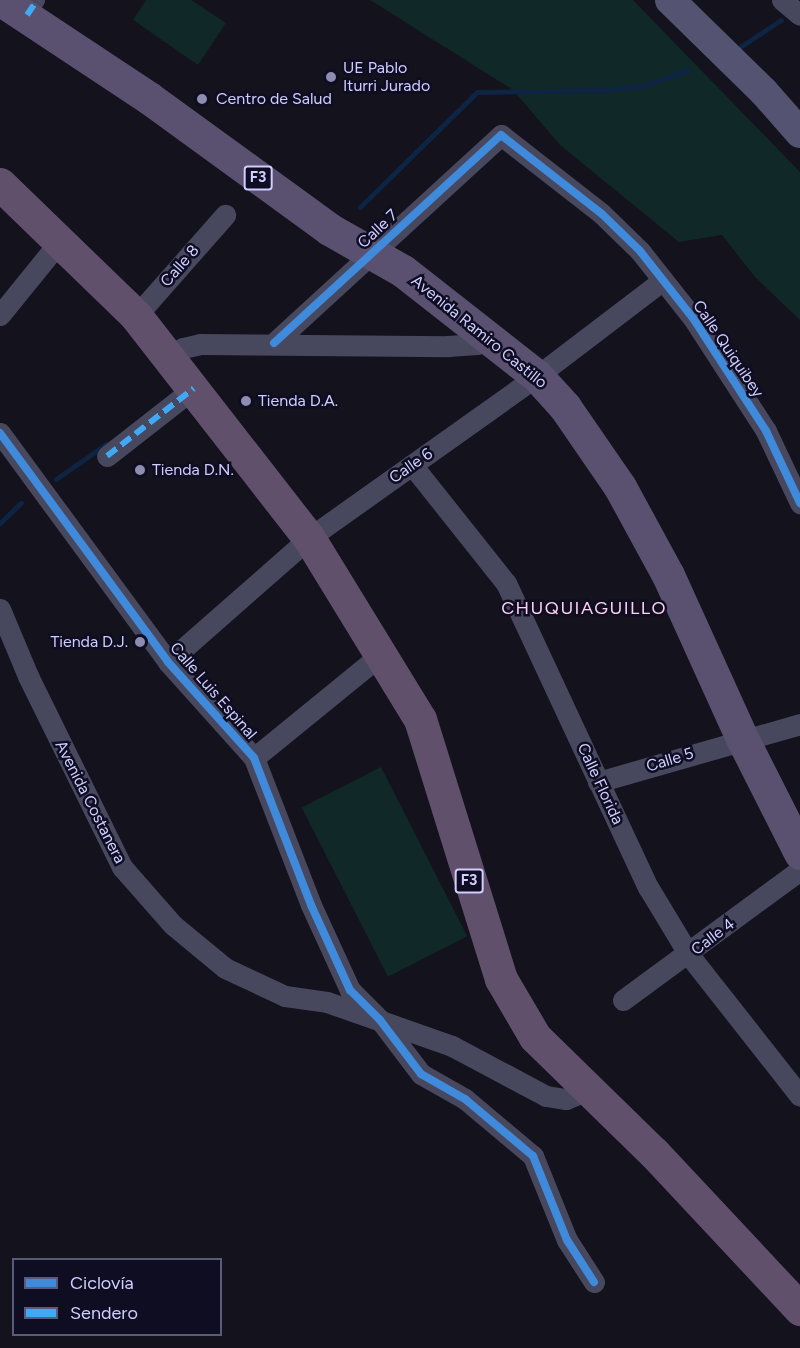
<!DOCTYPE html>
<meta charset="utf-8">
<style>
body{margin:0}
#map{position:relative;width:800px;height:1348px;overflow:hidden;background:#13121d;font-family:Figtree,sans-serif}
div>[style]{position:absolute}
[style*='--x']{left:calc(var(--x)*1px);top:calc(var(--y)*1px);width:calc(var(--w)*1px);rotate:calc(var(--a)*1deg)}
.green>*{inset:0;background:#102827;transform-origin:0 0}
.stream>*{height:5px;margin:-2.5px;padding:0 2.5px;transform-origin:2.5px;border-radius:2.5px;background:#0d2443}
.pedestrian>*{height:15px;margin:-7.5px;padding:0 7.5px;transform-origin:7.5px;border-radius:7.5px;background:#47475e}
.minor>*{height:21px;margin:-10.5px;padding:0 10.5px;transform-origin:10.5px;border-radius:10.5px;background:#47475e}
.secondary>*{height:30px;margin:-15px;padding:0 15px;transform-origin:15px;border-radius:15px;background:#545371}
.primary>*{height:33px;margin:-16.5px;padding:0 16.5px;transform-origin:16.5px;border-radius:16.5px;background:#5a506f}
.trunk>*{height:33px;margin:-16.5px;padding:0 16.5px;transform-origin:16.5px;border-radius:16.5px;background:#60506c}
.quiet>*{height:6px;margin-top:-3px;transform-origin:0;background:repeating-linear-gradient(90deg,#3fa9f5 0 12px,transparent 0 18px)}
.cycleway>*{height:8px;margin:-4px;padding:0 4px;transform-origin:4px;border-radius:4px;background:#408adc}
.dots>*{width:16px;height:16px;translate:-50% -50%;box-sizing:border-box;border:3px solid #0f0d22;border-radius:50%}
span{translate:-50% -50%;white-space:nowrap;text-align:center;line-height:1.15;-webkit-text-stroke:5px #0f0d22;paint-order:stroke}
.shield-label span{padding:2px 4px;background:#0f0d22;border:2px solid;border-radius:4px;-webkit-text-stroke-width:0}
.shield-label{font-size:15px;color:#d0ceff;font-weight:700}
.poi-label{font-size:16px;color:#d0ceff}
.left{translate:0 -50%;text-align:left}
.right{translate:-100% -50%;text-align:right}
.street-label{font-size:16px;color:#d0ceff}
.neighbourhood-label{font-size:18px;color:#ffd0f1;letter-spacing:1.5px}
.legend{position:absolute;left:12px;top:1258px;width:210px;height:78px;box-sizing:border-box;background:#0f0d22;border:2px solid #5c5a7a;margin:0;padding:8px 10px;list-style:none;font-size:18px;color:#d0ceff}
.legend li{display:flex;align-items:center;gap:12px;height:30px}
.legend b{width:30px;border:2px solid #5c5a7a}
</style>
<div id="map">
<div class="green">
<i style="clip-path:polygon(146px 0,191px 0,226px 23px,198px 65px,133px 20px)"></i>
<i style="clip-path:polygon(370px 0,633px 0,800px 172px,800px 320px,755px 277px,722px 235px,679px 242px,560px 145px,513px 90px)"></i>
<i style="left:381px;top:767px;width:190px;height:89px;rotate:63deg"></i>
</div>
<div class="stream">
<i style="--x:740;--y:47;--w:49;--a:-33.4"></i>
<i style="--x:360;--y:207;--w:164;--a:-44.5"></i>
<i style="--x:477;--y:92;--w:130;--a:-0.9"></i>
<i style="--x:607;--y:90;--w:39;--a:-7"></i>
<i style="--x:646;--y:85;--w:45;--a:-19.7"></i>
<i style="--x:56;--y:479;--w:61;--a:-35"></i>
<i style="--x:0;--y:523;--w:29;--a:-44"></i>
</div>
<div class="pedestrian">
<i style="--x:27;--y:15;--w:18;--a:-56"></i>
</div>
<div class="minor">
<i style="--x:782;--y:0;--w:23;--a:40"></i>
<i style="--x:0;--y:315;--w:95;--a:-51"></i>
<i style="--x:136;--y:316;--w:135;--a:-48.6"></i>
<i style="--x:274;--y:343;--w:308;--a:-42.5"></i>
<i style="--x:501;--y:135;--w:128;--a:38"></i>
<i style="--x:602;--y:214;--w:53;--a:44.2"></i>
<i style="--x:640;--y:251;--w:85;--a:51.7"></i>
<i style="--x:693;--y:318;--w:135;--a:57.1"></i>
<i style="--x:766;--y:431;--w:80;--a:64.7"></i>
<i style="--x:169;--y:358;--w:17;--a:-36"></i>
<i style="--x:183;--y:348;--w:17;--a:-13"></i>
<i style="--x:200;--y:344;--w:248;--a:0.5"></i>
<i style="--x:448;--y:346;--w:29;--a:-4"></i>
<i style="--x:477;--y:344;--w:15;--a:-23"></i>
<i style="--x:0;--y:433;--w:284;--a:53.7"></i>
<i style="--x:168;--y:662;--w:129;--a:48.1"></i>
<i style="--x:254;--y:758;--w:158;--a:68.8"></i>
<i style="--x:311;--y:905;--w:94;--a:65.4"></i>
<i style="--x:350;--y:990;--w:42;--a:45"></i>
<i style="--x:380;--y:1020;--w:68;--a:52.8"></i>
<i style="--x:421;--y:1074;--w:51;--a:29.6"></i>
<i style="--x:465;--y:1099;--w:89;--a:40"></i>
<i style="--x:533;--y:1156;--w:91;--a:68"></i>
<i style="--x:567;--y:1240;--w:50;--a:57.3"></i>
<i style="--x:107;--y:456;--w:110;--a:-38"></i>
<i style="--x:412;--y:465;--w:151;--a:51.5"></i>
<i style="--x:506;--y:583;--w:336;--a:65"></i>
<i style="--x:648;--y:887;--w:79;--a:58.9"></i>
<i style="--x:689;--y:955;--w:179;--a:51.8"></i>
<i style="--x:0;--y:609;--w:73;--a:67.3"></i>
<i style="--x:28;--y:676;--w:213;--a:63.8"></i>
<i style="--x:122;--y:867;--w:77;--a:48.7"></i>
<i style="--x:173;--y:925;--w:67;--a:39.6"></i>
<i style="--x:225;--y:968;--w:66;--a:25"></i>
<i style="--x:285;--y:996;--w:42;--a:8.1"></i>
<i style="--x:327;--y:1002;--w:133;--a:19.4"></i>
<i style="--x:452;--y:1046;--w:106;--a:28"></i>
<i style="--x:546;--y:1096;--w:20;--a:9"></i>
<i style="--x:566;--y:1099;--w:23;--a:-23"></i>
<i style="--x:168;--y:662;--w:188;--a:-41.3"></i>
<i style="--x:309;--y:538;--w:280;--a:-35.4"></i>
<i style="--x:537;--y:376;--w:158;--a:-37.3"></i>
<i style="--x:254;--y:758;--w:161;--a:-39.2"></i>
<i style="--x:598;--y:782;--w:210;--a:-16"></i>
<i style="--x:623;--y:1000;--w:220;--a:-36.3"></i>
</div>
<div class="secondary">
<i style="--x:670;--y:0;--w:130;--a:44.4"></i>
<i style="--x:763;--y:91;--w:56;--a:48.6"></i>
</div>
<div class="primary">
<i style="--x:1;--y:0;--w:178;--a:33.5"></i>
<i style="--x:149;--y:98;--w:223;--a:36"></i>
<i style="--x:329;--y:229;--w:85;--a:29.6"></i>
<i style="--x:403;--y:271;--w:170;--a:38.1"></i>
<i style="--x:537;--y:376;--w:42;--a:47.9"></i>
<i style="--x:565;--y:407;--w:97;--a:55.5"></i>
<i style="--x:620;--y:487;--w:100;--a:61.4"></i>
<i style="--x:668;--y:575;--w:181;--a:65.6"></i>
<i style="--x:743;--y:740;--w:127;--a:63.2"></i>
</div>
<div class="trunk">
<i style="--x:0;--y:184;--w:190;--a:44.1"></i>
<i style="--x:136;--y:316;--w:281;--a:52.1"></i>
<i style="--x:309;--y:538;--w:212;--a:58.5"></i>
<i style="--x:420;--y:719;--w:272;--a:72.7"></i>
<i style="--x:501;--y:979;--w:67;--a:59.6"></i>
<i style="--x:535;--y:1037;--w:166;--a:44.3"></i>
<i style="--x:654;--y:1153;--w:214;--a:46.9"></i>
</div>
<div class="quiet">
<i style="--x:27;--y:15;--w:18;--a:-56"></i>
<i style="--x:107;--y:456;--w:110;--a:-38"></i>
</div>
<div class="cycleway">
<i style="--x:274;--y:343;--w:308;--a:-42.5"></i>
<i style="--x:501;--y:135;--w:128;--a:38"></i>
<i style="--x:602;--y:214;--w:53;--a:44.2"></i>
<i style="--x:640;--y:251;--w:85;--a:51.7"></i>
<i style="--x:693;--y:318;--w:135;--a:57.1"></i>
<i style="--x:766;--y:431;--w:80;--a:64.7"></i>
<i style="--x:0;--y:433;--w:284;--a:53.7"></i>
<i style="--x:168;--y:662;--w:129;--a:48.1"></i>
<i style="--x:254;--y:758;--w:158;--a:68.8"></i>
<i style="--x:311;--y:905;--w:94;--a:65.4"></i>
<i style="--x:350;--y:990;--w:42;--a:45"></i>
<i style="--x:380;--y:1020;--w:68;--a:52.8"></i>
<i style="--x:421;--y:1074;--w:51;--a:29.6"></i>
<i style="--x:465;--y:1099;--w:89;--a:40"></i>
<i style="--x:533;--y:1156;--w:91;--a:68"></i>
<i style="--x:567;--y:1240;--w:50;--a:57.3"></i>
</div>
<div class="dots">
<i style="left:331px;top:77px;background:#8e8cb0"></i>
<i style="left:202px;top:99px;background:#8e8cb0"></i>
<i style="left:246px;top:401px;background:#8e8cb0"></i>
<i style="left:140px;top:470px;background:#8e8cb0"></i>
<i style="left:140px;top:642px;background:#8e8cb0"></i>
</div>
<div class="shield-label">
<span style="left:258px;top:178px">F3</span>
<span style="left:469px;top:881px">F3</span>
</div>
<div class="poi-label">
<span class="left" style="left:343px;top:77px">UE Pablo<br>Iturri Jurado</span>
<span class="left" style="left:216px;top:99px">Centro de Salud</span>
<span class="left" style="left:258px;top:401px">Tienda D.A.</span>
<span class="left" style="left:152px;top:470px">Tienda D.N.</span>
<span class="right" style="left:128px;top:642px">Tienda D.J.</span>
</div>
<div class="street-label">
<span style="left:378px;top:229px;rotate:-43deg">Calle 7</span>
<span style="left:180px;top:266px;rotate:-49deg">Calle 8</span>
<span style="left:479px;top:332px;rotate:39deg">Avenida Ramiro Castillo</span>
<span style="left:728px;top:349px;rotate:56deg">Calle Quiquibey</span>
<span style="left:411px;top:466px;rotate:-35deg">Calle 6</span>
<span style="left:213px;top:691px;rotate:49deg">Calle Luis Espinal</span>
<span style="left:670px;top:760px;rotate:-17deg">Calle 5</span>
<span style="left:600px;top:784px;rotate:65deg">Calle Florida</span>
<span style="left:90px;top:802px;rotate:63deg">Avenida Costanera</span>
<span style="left:713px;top:937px;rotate:-37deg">Calle 4</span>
</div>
<div class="neighbourhood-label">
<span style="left:584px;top:608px">CHUQUIAGUILLO</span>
</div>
<ul class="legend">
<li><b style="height:8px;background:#408adc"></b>Ciclovía</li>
<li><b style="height:8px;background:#3fa9f5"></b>Sendero</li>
</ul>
</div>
